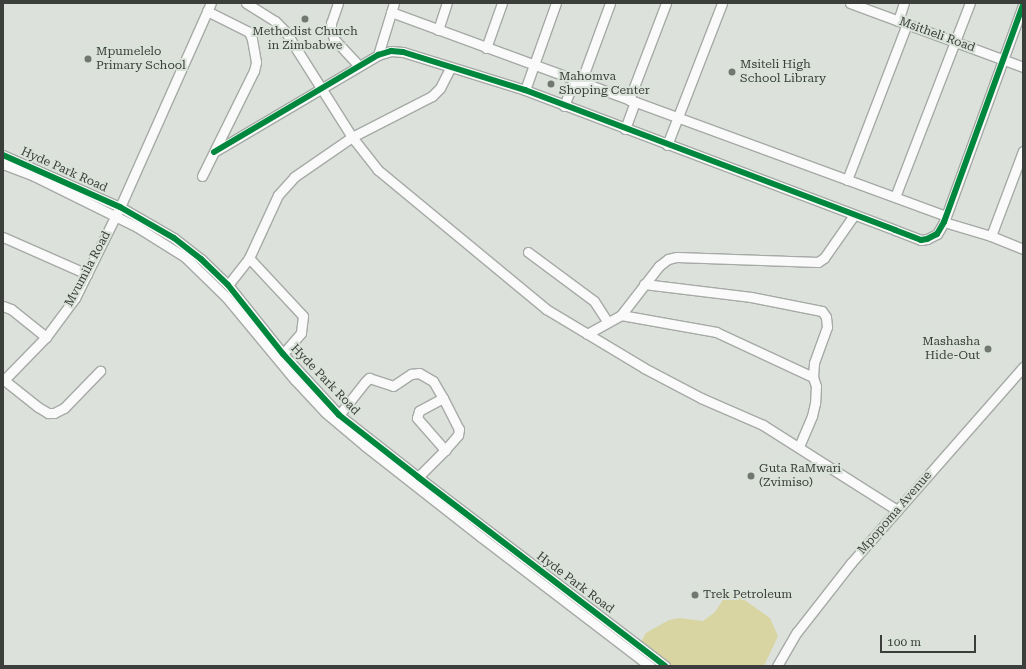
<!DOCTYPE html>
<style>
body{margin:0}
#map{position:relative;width:1026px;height:669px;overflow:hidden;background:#dce1db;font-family:"Roboto Serif",serif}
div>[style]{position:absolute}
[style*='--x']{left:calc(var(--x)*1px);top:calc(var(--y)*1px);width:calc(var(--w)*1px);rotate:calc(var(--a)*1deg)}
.green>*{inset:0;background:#d8d5a3}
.roads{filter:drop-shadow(1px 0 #a6aaa6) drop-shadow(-1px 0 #a6aaa6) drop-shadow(0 1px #a6aaa6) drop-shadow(0 -1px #a6aaa6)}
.minor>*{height:9px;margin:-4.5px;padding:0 4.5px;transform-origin:4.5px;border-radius:4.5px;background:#fafafa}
.cycleway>*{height:6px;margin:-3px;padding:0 3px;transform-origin:3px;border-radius:3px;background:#00873e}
.dots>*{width:11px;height:11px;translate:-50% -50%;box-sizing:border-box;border:2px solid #dae3d9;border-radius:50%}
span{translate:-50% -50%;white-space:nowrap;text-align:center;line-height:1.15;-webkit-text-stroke:4px #dae3d9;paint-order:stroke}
.poi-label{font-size:12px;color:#3b3e3a}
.left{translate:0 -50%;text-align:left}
.right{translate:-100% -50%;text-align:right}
.street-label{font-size:12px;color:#3b3e3a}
.frame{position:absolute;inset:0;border:4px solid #3b3e3a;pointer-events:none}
.scale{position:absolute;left:880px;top:635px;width:96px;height:18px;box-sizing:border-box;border:2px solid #3b3e3a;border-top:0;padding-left:5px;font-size:12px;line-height:14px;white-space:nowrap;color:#3b3e3a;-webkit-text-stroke:3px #dae3d9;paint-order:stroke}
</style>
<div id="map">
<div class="green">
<i style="clip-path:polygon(736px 594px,770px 618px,778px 636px,764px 666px,671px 666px,641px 642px,646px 633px,669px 620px,680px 618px,703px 621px,715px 612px,726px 595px)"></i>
</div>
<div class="roads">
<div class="minor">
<i style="--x:246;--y:3;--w:34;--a:32"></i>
<i style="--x:275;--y:21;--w:14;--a:45"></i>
<i style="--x:285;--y:31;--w:125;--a:57.7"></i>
<i style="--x:352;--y:137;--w:42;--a:51.8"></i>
<i style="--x:378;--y:170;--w:218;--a:39.6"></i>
<i style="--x:546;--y:309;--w:114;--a:31"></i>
<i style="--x:644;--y:368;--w:64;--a:27.8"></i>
<i style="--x:701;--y:398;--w:68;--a:23.5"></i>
<i style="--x:763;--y:425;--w:159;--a:32.4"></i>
<i style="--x:338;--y:3;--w:21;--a:109"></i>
<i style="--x:331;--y:23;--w:6;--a:90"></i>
<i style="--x:331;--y:29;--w:10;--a:73"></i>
<i style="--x:334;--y:39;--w:37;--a:47"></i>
<i style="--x:850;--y:3;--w:184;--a:20.3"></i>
<i style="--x:391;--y:12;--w:591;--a:20.18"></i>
<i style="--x:898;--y:21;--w:19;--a:-72"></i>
<i style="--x:438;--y:30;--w:28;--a:-72"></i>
<i style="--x:486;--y:48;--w:48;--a:-70.4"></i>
<i style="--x:378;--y:55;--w:54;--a:-72.9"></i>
<i style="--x:581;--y:82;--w:84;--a:-69.8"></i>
<i style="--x:525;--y:90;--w:92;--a:-70.4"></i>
<i style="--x:629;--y:100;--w:104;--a:-69.1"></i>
<i style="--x:564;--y:106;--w:28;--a:-69"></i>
<i style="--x:625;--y:129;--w:29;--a:-70"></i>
<i style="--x:667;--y:145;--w:152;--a:-68.8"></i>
<i style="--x:214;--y:152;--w:191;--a:-30.6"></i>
<i style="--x:378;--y:55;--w:14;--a:-17"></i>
<i style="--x:391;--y:51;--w:12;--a:5"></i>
<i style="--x:403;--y:52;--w:128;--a:17.3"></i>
<i style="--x:525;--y:90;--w:396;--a:20.7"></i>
<i style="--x:895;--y:230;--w:28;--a:21"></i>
<i style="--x:921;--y:240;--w:6;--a:-9"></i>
<i style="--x:927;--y:239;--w:11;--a:-27"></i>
<i style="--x:937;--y:234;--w:14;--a:-60"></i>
<i style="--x:944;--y:222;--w:231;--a:-70"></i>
<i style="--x:3;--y:155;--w:128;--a:24"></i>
<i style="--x:120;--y:207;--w:62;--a:29.9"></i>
<i style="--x:174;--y:238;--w:34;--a:38"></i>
<i style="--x:201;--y:259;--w:37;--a:44"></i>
<i style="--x:228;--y:285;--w:88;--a:51.4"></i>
<i style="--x:283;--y:354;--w:83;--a:47.4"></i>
<i style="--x:339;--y:415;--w:100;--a:38.1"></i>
<i style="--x:418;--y:477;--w:311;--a:37.4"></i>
<i style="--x:3;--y:164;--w:33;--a:21"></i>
<i style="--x:34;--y:176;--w:115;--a:26.3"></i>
<i style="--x:137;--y:227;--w:57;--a:32"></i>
<i style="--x:185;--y:257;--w:57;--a:44.3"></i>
<i style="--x:226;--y:297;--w:108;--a:50.3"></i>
<i style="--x:295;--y:380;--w:45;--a:46.8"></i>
<i style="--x:326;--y:413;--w:51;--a:40.2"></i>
<i style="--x:365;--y:446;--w:147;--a:38.1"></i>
<i style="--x:481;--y:537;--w:213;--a:37.4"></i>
<i style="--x:202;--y:176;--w:117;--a:-63.7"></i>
<i style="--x:254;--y:71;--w:9;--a:-77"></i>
<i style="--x:256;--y:62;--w:23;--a:-100"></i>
<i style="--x:252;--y:39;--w:8;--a:-113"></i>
<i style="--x:249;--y:32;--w:47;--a:-153.4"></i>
<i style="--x:847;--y:180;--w:167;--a:-69"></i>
<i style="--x:895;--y:197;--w:208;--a:-68.9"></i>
<i style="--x:944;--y:222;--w:49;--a:16.6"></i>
<i style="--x:991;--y:236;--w:35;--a:22"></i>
<i style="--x:991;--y:236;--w:91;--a:-69.4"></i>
<i style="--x:3;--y:237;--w:92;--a:23.8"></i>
<i style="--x:528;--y:252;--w:82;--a:36.6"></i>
<i style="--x:594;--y:301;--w:24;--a:57"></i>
<i style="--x:249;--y:258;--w:79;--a:47"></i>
<i style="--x:303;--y:316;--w:17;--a:97"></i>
<i style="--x:301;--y:333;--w:28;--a:131"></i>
<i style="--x:644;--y:284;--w:108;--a:6.9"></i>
<i style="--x:751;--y:297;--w:72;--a:11.2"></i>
<i style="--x:822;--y:311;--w:7;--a:56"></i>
<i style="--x:826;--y:317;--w:10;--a:84"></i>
<i style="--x:827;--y:327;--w:38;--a:110"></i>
<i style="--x:814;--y:363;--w:14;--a:94"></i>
<i style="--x:813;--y:377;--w:9;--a:72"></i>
<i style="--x:816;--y:386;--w:17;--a:93"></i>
<i style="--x:815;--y:403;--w:13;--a:103"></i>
<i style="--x:812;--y:416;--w:34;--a:113"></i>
<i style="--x:228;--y:285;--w:34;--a:-52"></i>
<i style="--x:249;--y:258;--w:69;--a:-65.3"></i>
<i style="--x:278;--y:195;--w:24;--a:-48"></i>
<i style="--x:294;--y:177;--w:70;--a:-34.6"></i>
<i style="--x:352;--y:137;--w:90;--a:-27.1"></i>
<i style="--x:432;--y:96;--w:11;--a:-45"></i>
<i style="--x:440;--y:88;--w:22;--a:-63"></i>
<i style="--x:3;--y:306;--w:9;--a:21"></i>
<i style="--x:11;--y:309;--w:45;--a:38.7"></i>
<i style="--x:621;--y:315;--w:97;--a:10.1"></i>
<i style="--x:716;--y:332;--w:107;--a:24.9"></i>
<i style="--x:587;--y:334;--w:39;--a:-29"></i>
<i style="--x:621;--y:315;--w:62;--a:-52.2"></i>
<i style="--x:659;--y:266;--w:11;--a:-38"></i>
<i style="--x:668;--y:259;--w:9;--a:-13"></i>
<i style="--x:677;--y:257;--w:141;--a:2"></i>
<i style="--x:818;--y:262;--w:7;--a:-34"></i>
<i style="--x:824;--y:258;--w:52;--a:-55.1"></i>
<i style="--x:4;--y:380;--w:43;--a:38.5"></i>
<i style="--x:38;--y:407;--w:12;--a:31"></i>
<i style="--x:48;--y:413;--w:6;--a:0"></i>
<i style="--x:54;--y:413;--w:11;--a:-27"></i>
<i style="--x:64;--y:408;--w:52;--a:-45.8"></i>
<i style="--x:3;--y:381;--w:62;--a:-45.7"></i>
<i style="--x:46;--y:337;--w:49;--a:-53.4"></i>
<i style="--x:75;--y:298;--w:102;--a:-63.7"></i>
<i style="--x:120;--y:207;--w:223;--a:-66"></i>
<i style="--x:443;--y:398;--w:35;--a:63"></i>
<i style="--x:459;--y:429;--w:6;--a:99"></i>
<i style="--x:458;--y:435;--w:20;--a:131"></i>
<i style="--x:339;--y:415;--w:42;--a:-51.8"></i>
<i style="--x:365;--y:382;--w:6;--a:-45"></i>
<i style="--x:369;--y:378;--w:25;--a:18"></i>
<i style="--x:393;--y:386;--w:22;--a:-34"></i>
<i style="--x:411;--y:374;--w:8;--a:-7"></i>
<i style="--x:419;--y:373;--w:16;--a:30"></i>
<i style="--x:433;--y:381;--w:20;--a:60"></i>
<i style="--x:443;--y:398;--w:27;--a:152"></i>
<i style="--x:419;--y:411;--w:7;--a:106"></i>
<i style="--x:417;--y:418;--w:43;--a:48.8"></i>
<i style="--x:445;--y:450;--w:38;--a:135"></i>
<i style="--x:777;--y:666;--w:39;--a:-60"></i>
<i style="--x:797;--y:632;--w:88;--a:-52"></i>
<i style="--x:851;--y:563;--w:261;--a:-48.7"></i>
</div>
</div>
<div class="cycleway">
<i style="--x:214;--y:152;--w:191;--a:-30.6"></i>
<i style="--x:378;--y:55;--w:14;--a:-17"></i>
<i style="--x:391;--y:51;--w:12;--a:5"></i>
<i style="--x:403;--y:52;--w:128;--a:17.3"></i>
<i style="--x:525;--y:90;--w:396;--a:20.7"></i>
<i style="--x:895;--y:230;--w:28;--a:21"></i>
<i style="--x:921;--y:240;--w:6;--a:-9"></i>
<i style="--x:927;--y:239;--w:11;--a:-27"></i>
<i style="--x:937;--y:234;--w:14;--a:-60"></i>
<i style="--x:944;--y:222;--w:231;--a:-70"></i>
<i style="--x:3;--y:155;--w:128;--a:24"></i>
<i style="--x:120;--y:207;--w:62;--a:29.9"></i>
<i style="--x:174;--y:238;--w:34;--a:38"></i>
<i style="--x:201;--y:259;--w:37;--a:44"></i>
<i style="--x:228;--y:285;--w:88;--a:51.4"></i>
<i style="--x:283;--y:354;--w:83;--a:47.4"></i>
<i style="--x:339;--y:415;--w:100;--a:38.1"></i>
<i style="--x:418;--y:477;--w:311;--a:37.4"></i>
</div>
<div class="dots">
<i style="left:305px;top:19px;background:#737772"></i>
<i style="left:88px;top:59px;background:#737772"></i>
<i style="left:732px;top:72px;background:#737772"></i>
<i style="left:551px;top:84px;background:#737772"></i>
<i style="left:988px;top:349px;background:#737772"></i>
<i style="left:751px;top:476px;background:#737772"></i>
<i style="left:695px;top:595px;background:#737772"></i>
</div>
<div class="poi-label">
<span style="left:305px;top:39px">Methodist Church<br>in Zimbabwe</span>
<span class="left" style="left:96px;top:59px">Mpumelelo<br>Primary School</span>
<span class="left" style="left:740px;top:72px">Msiteli High<br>School Library</span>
<span class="left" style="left:559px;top:84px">Mahomva<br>Shoping Center</span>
<span class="right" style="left:980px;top:349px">Mashasha<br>Hide-Out</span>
<span class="left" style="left:759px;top:476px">Guta RaMwari<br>(Zvimiso)</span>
<span class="left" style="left:703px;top:595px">Trek Petroleum</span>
</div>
<div class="street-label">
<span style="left:937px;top:35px;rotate:20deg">Msitheli Road</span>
<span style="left:64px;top:170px;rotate:24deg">Hyde Park Road</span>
<span style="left:88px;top:269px;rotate:-62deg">Mvumila Road</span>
<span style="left:325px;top:380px;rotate:46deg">Hyde Park Road</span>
<span style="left:895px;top:513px;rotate:-49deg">Mpopoma Avenue</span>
<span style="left:575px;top:583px;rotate:37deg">Hyde Park Road</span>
</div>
<div class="frame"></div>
<div class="scale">100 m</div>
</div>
